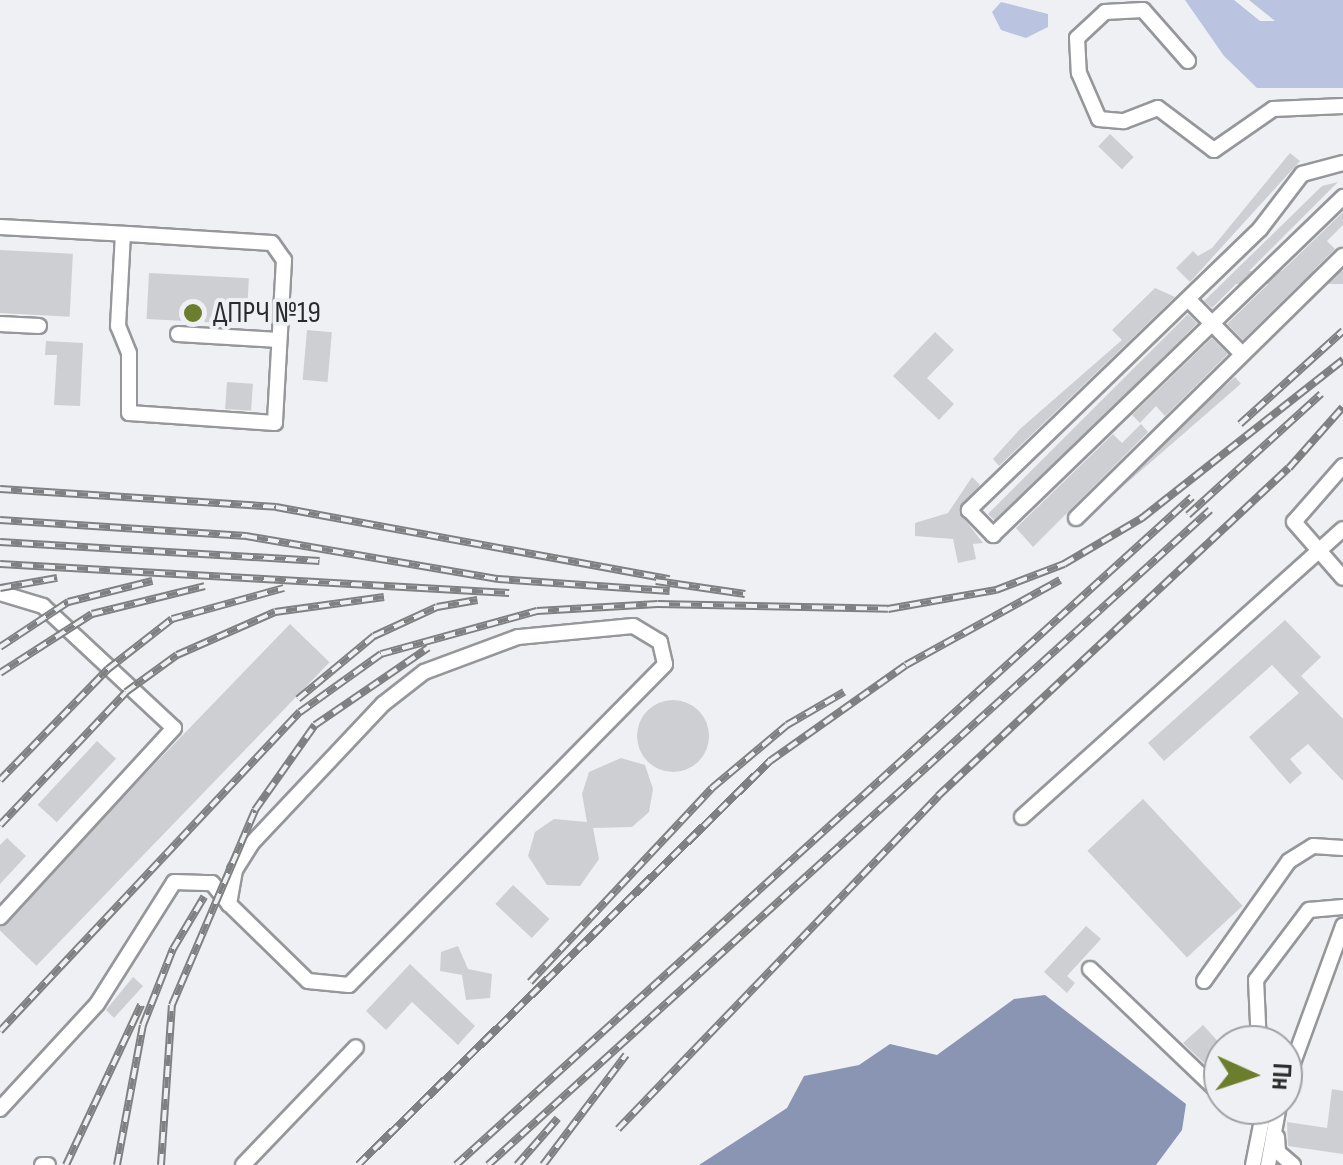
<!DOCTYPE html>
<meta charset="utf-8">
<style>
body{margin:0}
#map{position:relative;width:1343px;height:1165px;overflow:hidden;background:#eef0f3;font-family:"Sofia Sans Condensed",sans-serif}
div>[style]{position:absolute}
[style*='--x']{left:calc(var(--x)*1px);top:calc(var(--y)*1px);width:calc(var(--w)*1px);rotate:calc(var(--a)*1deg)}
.green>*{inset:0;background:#bac4e0}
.water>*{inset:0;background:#8a95b3}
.building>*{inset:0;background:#cecfd3;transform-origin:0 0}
.round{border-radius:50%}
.roads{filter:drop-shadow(2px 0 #96979a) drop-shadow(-2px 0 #96979a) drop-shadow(0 2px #96979a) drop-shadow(0 -2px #96979a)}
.minor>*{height:14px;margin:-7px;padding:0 7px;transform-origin:7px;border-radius:7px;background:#fff}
.rail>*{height:8px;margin-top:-4px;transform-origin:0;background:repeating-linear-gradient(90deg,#eef0f3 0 11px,#7f8082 0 22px);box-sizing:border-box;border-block:2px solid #7f8082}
.dots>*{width:28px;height:28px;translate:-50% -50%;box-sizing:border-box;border:5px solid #eef0f3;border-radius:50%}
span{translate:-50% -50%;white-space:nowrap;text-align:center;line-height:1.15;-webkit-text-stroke:8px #eef0f3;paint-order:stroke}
.poi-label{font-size:30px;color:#2b2b2d}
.left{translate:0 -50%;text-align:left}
.north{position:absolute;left:1203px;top:1025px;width:100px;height:100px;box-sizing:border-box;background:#eef0f3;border:2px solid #a0a1a4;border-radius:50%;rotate:93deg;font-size:28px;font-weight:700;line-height:40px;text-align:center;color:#2b2b2d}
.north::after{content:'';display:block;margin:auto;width:35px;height:45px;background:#6c7e2d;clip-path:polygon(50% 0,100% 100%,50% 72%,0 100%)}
</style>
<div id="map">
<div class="green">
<i style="clip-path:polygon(1185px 0,1234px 0,1260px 21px,1275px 21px,1249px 0,1343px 0,1343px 88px,1257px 88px,1224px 56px)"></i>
<i style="clip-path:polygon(1001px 2px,1048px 14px,1048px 27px,1026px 38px,1001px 30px,992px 12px)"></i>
</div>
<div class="water">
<i style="clip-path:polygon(1045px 995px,1186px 1104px,1182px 1130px,1156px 1165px,699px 1165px,787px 1108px,804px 1076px,859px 1065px,890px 1044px,937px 1055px,1014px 999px)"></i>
</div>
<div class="building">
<i style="left:1110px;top:134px;width:33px;height:17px;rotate:44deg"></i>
<i style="clip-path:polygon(1290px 153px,1300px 161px,1190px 282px,1176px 268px,1193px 251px,1198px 256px,1212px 248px)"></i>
<i style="clip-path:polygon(1338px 182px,1212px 308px,1204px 301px,1322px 186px)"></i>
<i style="clip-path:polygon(1343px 212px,1343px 225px,1327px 241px,1335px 249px,1243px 340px,1227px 324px)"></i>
<i style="left:0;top:250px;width:73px;height:63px;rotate:3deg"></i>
<i style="left:1343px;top:271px;width:13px;height:107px;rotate:90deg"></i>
<i style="left:149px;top:273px;width:100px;height:46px;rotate:3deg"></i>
<i style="clip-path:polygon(1155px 288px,1175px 297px,999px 466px,993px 459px,1020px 429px,1122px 340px,1112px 330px)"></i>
<i style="left:1188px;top:314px;width:13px;height:283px;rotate:45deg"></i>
<i style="left:307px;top:330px;width:25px;height:50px;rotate:5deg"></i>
<i style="clip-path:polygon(935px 332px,954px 350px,927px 378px,954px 404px,939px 420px,893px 376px)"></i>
<i style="clip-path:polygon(1212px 338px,1228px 354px,1165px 416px,1156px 406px,1140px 423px,1132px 415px)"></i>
<i style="clip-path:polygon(46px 341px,83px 343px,80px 406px,54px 405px,57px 355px,45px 355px)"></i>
<i style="left:1235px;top:377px;width:9px;height:179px;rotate:49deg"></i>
<i style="left:227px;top:382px;width:26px;height:27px;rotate:4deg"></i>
<i style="clip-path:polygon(1141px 424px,1148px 432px,1033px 547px,1016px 528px,1113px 434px,1122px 443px)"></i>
<i style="clip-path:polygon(972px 477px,980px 485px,959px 512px,983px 543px,973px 544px,976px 559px,958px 563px,953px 539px,915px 536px,915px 523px,948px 513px)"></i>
<i style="clip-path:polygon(1285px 620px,1321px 657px,1301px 676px,1343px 719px,1343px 781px,1308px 744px,1290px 759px,1302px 773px,1290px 784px,1249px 737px,1299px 693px,1272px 665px,1164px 761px,1148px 743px)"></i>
<i style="left:290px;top:624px;width:55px;height:422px;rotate:44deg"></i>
<i class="round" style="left:637px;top:700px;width:72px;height:72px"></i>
<i style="left:97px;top:741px;width:26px;height:87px;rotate:43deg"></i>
<i style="clip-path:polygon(621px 758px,645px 765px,653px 789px,649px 812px,632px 827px,593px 828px,599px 859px,580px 886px,547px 885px,528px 856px,535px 832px,554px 819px,587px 822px,582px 794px,589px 772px)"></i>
<i style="left:1143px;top:799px;width:146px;height:76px;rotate:47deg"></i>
<i style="clip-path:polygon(7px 838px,26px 856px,0 884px,0 845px)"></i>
<i style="left:513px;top:885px;width:50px;height:26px;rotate:43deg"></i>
<i style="clip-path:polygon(1086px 926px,1101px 939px,1067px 976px,1075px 983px,1067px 993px,1044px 972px)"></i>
<i style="clip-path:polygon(458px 946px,468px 969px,492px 974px,490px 998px,466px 1000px,462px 975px,440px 971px,441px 952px)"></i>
<i style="clip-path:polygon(410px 964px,475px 1026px,458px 1045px,412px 1002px,386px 1030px,366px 1011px)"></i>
<i style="clip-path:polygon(133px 977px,143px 986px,114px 1018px,106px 1010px)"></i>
<i style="clip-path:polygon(1203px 1025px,1223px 1047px,1223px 1081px,1183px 1043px)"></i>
<i style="clip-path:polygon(1332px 1089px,1343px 1091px,1343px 1154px,1288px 1146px,1287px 1122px,1327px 1128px)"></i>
</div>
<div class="roads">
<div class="minor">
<i style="--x:1188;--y:61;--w:68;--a:-131.4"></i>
<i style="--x:1143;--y:10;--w:38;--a:177"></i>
<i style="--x:1105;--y:12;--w:38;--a:137"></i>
<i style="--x:1077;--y:38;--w:35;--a:87"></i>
<i style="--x:1079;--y:73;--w:50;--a:66.5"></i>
<i style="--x:1099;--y:119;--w:25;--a:5"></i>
<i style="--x:1124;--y:121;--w:36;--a:-21"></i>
<i style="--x:1158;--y:108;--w:70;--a:36.9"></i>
<i style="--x:1214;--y:150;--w:72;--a:-34.8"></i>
<i style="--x:1273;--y:109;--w:70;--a:-2.5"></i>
<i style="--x:1343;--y:163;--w:42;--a:165"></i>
<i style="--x:1302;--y:174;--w:69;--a:127.4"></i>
<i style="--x:1260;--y:229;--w:405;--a:136"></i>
<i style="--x:969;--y:510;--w:35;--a:46"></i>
<i style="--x:993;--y:535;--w:487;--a:-44"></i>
<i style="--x:0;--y:227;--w:128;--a:3.1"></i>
<i style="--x:128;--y:234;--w:144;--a:3.6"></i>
<i style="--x:272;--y:243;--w:21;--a:55"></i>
<i style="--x:284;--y:260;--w:163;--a:93.2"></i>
<i style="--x:275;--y:423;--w:146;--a:-176.1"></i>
<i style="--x:129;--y:413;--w:60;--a:-90"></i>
<i style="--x:129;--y:353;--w:29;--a:-112"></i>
<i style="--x:118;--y:326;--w:92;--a:-86.9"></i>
<i style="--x:1189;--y:300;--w:74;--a:45.5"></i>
<i style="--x:0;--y:324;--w:39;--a:3"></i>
<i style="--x:178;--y:334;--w:101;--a:3.4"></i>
<i style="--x:1343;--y:466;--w:74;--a:131.2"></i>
<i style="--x:1294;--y:522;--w:74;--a:48.8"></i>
<i style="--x:1076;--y:518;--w:374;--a:-44.5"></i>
<i style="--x:0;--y:593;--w:45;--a:16.8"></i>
<i style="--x:43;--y:606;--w:179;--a:43"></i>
<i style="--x:174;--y:728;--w:257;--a:132.6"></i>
<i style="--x:1022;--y:817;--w:431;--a:-41.9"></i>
<i style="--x:1090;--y:969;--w:184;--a:43.7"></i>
<i style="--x:1204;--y:981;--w:147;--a:-54.7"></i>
<i style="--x:1289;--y:861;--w:28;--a:-32"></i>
<i style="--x:1313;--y:846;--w:30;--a:4"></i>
<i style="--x:1259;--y:1045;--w:65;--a:-92.6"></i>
<i style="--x:1256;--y:980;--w:88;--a:-52.9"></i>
<i style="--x:1309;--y:910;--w:34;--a:-5"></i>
<i style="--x:1283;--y:1090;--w:175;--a:-69.9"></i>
<i style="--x:0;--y:1109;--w:143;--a:-47.3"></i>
<i style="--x:97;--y:1004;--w:144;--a:-57.7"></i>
<i style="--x:174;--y:882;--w:38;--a:2"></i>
<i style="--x:212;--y:883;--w:27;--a:51"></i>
<i style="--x:229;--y:904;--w:110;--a:44.3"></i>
<i style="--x:308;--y:981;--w:41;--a:5.6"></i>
<i style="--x:349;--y:985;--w:450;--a:-45.4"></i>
<i style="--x:665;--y:664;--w:23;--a:-103"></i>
<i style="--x:660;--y:642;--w:31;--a:-149"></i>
<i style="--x:633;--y:626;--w:116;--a:174.5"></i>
<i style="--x:518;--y:637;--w:100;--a:159.6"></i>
<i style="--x:424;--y:672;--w:52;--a:142"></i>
<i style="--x:383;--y:704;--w:191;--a:133.3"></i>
<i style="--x:252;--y:843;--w:32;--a:122"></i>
<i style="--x:235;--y:870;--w:35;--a:100"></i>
<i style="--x:1277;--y:1137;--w:15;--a:86"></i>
<i style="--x:1278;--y:1152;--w:20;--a:41"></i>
<i style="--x:42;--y:1165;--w:6;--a:0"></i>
<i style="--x:243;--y:1165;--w:163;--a:-46.2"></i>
<i style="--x:1253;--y:1165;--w:61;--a:-78.7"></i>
<i style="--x:1268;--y:1165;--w:61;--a:-79.6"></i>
</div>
</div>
<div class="rail">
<i style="--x:1240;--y:424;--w:139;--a:-42.1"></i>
<i style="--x:0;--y:489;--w:277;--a:3.7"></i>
<i style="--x:276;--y:507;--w:400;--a:10.4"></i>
<i style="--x:1188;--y:515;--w:180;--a:-42.3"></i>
<i style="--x:0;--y:520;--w:247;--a:3.7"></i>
<i style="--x:246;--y:536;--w:256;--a:9.7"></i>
<i style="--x:498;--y:579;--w:172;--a:4"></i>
<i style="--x:0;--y:542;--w:320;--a:3.4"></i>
<i style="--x:0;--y:564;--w:510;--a:3.26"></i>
<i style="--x:656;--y:581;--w:90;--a:8.3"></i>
<i style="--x:0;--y:588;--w:58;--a:-10"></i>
<i style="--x:0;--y:647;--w:82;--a:-33.5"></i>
<i style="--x:68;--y:602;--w:87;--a:-14"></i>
<i style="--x:0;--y:673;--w:109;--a:-32.7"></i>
<i style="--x:92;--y:614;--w:116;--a:-13.9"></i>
<i style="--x:298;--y:699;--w:99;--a:-39.7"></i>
<i style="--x:374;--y:636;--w:69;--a:-24.7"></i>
<i style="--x:437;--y:607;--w:41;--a:-9.9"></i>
<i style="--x:0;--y:780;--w:155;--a:-45.8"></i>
<i style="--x:108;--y:669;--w:81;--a:-38"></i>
<i style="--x:172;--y:619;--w:116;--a:-15.5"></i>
<i style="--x:0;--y:825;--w:183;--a:-46.5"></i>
<i style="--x:126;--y:692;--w:63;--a:-36"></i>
<i style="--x:177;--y:655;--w:107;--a:-23.7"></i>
<i style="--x:275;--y:612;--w:110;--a:-7.8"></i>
<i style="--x:530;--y:982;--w:266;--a:-46.8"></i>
<i style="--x:712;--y:788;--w:98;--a:-40"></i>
<i style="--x:787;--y:725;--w:66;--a:-30.1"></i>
<i style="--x:0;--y:1031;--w:438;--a:-46.8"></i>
<i style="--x:300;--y:712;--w:100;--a:-35.6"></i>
<i style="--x:381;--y:654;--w:162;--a:-15.4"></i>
<i style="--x:537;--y:611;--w:121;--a:-3.3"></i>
<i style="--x:658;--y:604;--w:230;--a:1.2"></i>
<i style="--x:888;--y:609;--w:110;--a:-10"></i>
<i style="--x:996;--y:590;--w:73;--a:-20.9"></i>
<i style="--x:1064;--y:564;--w:91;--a:-30.5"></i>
<i style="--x:1142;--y:518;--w:256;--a:-38.2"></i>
<i style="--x:618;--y:1129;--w:462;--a:-46.1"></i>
<i style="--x:938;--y:796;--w:480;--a:-43.1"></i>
<i style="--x:1289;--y:468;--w:81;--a:-48.5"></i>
<i style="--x:66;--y:1165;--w:177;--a:-64.9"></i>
<i style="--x:117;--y:1165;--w:142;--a:-79.5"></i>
<i style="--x:143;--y:1025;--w:82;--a:-68.5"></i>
<i style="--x:173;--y:949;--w:61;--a:-59.2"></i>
<i style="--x:161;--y:1165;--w:160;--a:-86.1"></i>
<i style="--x:172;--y:1005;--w:212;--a:-66.9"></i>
<i style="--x:255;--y:810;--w:104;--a:-54.8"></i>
<i style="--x:315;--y:725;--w:137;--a:-34.3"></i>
<i style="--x:358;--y:1165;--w:577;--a:-44.44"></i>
<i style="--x:770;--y:761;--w:166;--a:-35.2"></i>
<i style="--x:906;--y:665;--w:176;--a:-28.9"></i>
<i style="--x:456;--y:1165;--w:994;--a:-42.23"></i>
<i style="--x:488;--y:1165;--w:975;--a:-42.21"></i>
<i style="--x:517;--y:1165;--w:62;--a:-48.9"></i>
<i style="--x:543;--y:1165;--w:138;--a:-53"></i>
</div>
<div class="dots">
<i style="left:193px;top:313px;background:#6c7e2d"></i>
</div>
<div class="poi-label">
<span class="left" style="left:213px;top:313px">ДПРЧ №19</span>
</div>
<div class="north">Пн</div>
</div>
